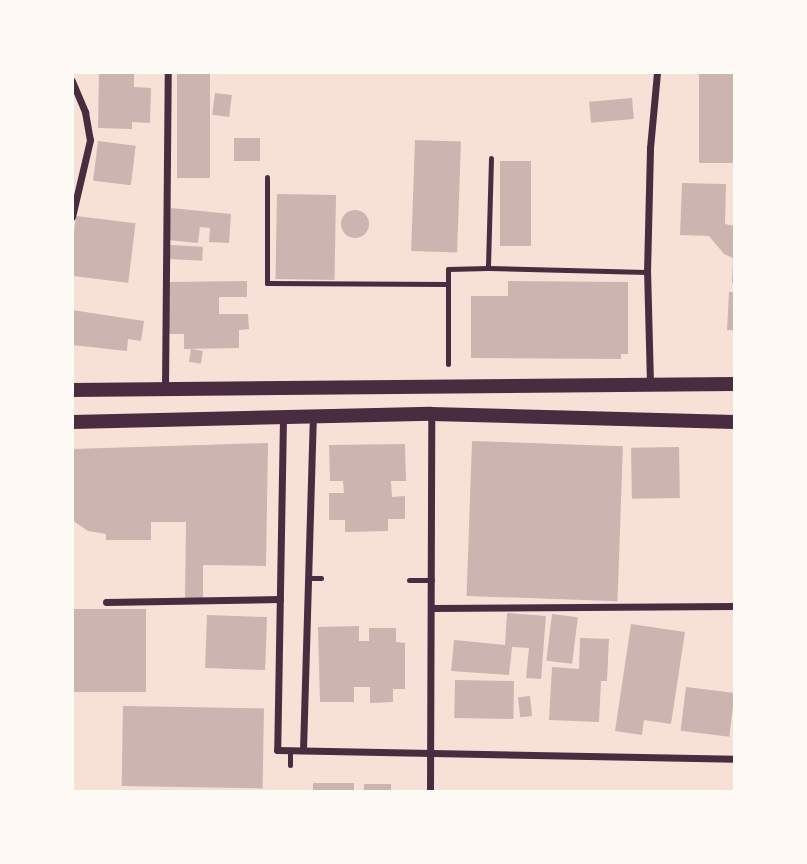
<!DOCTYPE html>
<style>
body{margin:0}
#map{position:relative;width:807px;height:864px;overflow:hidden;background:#f7e1d7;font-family:"DejaVu Sans",sans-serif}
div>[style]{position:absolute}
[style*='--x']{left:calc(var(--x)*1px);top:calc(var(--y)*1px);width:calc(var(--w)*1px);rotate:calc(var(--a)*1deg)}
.building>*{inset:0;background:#ccb4b1;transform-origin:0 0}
.round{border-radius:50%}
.service>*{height:5px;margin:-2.5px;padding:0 2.5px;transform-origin:2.5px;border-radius:2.5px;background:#4a2c40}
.minor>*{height:7px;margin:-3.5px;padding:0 3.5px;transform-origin:3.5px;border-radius:3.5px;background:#4a2c40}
.secondary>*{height:14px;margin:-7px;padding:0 7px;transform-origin:7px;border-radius:7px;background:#4a2c40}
span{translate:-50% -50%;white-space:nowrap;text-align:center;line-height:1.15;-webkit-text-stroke:7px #fffaf5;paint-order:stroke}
.frame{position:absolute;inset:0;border:74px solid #fffaf5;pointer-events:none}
</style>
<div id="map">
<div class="building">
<i style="clip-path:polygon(99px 72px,134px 72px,134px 87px,151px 88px,150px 123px,132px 122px,132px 129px,98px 128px)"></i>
<i style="left:177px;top:72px;width:33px;height:106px"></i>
<i style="left:699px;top:72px;width:36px;height:91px"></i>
<i style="left:215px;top:93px;width:17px;height:22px;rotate:7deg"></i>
<i style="left:632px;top:98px;width:21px;height:43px;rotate:85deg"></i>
<i style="left:234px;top:138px;width:26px;height:23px"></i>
<i style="left:415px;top:140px;width:46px;height:111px;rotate:2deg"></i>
<i style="left:98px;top:141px;width:38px;height:40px;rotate:7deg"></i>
<i style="left:500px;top:161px;width:31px;height:85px"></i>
<i style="clip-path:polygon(682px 183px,726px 184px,725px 224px,735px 226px,735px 283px,732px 283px,733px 258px,724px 254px,709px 236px,680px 235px)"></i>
<i style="left:277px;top:194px;width:59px;height:85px;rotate:1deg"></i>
<i style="clip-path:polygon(171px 208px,231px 214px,229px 243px,209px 242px,210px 228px,200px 227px,198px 243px,168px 240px)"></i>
<i class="round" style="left:341px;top:210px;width:28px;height:28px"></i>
<i style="left:76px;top:216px;width:60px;height:60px;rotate:7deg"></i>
<i style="left:170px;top:245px;width:33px;height:14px;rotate:3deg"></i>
<i style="clip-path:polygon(247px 281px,247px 297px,219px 297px,219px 314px,248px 314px,249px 329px,239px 330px,239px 348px,184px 349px,184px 334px,169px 334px,167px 282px)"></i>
<i style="clip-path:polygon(508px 281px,628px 282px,628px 354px,621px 354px,621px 359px,471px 358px,471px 296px,508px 296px)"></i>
<i style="clip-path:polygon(729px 292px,735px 292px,735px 330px,727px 330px)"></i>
<i style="clip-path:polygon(72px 310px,144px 321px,141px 341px,128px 339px,127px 351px,72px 345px)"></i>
<i style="left:191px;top:349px;width:12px;height:13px;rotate:9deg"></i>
<i style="left:472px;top:441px;width:151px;height:155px;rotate:2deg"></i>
<i style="clip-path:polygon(268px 443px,266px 566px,203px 565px,203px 598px,185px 598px,186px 522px,151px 522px,151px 540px,106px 540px,106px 534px,88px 531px,72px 520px,72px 449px)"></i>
<i style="clip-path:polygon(405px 444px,406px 481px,391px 481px,392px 497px,405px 496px,405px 519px,388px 519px,388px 531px,345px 532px,345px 520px,329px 520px,329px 493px,344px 493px,343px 481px,330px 481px,329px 445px)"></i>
<i style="left:679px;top:447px;width:51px;height:48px;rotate:89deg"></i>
<i style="left:72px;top:609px;width:74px;height:83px"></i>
<i style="clip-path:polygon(507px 613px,546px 616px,541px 679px,526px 678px,529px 648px,512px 647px,509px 675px,451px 671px,454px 640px,505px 645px)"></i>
<i style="left:552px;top:614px;width:26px;height:47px;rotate:7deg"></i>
<i style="left:207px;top:615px;width:60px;height:53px;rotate:2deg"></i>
<i style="clip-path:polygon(631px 624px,685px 632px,671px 724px,644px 720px,642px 735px,615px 731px)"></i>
<i style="clip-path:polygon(359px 626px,359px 641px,369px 641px,369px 628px,396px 628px,396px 642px,405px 643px,405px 689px,393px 689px,393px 702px,370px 703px,370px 687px,354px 687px,354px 702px,320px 702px,318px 627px)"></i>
<i style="clip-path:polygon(580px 638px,609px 639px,607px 681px,601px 681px,599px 722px,549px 720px,552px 667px,579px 669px)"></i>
<i style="left:455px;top:680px;width:59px;height:38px;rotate:1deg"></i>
<i style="left:686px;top:687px;width:49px;height:44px;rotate:7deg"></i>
<i style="left:530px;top:696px;width:20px;height:12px;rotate:84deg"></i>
<i style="left:123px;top:706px;width:141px;height:80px;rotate:1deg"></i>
<i style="left:313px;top:783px;width:41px;height:9px"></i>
<i style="left:364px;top:784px;width:27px;height:8px"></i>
</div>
<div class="service">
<i style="--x:491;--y:158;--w:110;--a:91.6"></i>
<i style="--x:488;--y:268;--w:159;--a:1.4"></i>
<i style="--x:267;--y:177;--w:106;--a:90"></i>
<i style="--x:267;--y:283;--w:181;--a:0.3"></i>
<i style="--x:448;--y:364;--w:95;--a:-90"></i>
<i style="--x:448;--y:269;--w:40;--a:-1.4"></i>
<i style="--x:309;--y:578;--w:12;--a:0"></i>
<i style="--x:409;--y:580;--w:23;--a:0"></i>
<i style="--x:290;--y:750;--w:15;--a:90"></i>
</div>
<div class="minor">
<i style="--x:72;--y:81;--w:34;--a:67"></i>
<i style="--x:85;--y:112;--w:28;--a:80"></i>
<i style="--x:90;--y:140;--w:79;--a:103.2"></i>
<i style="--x:650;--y:383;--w:111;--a:-91.5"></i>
<i style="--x:647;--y:272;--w:124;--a:-88.6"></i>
<i style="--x:650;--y:148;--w:76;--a:-84.7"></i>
<i style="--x:165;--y:388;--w:316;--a:-89.5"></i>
<i style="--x:283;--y:418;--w:332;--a:91"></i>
<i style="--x:277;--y:750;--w:458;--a:1.1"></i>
<i style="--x:106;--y:602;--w:174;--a:-1"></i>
<i style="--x:432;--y:608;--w:303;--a:-0.4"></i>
<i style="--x:303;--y:750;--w:333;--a:-88.3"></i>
<i style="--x:430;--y:792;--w:378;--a:-89.8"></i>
</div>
<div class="secondary">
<i style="--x:72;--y:390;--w:663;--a:-0.52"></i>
<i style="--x:72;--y:422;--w:359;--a:-1.3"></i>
<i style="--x:431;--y:414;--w:304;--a:1.5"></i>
</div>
<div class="frame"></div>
</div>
